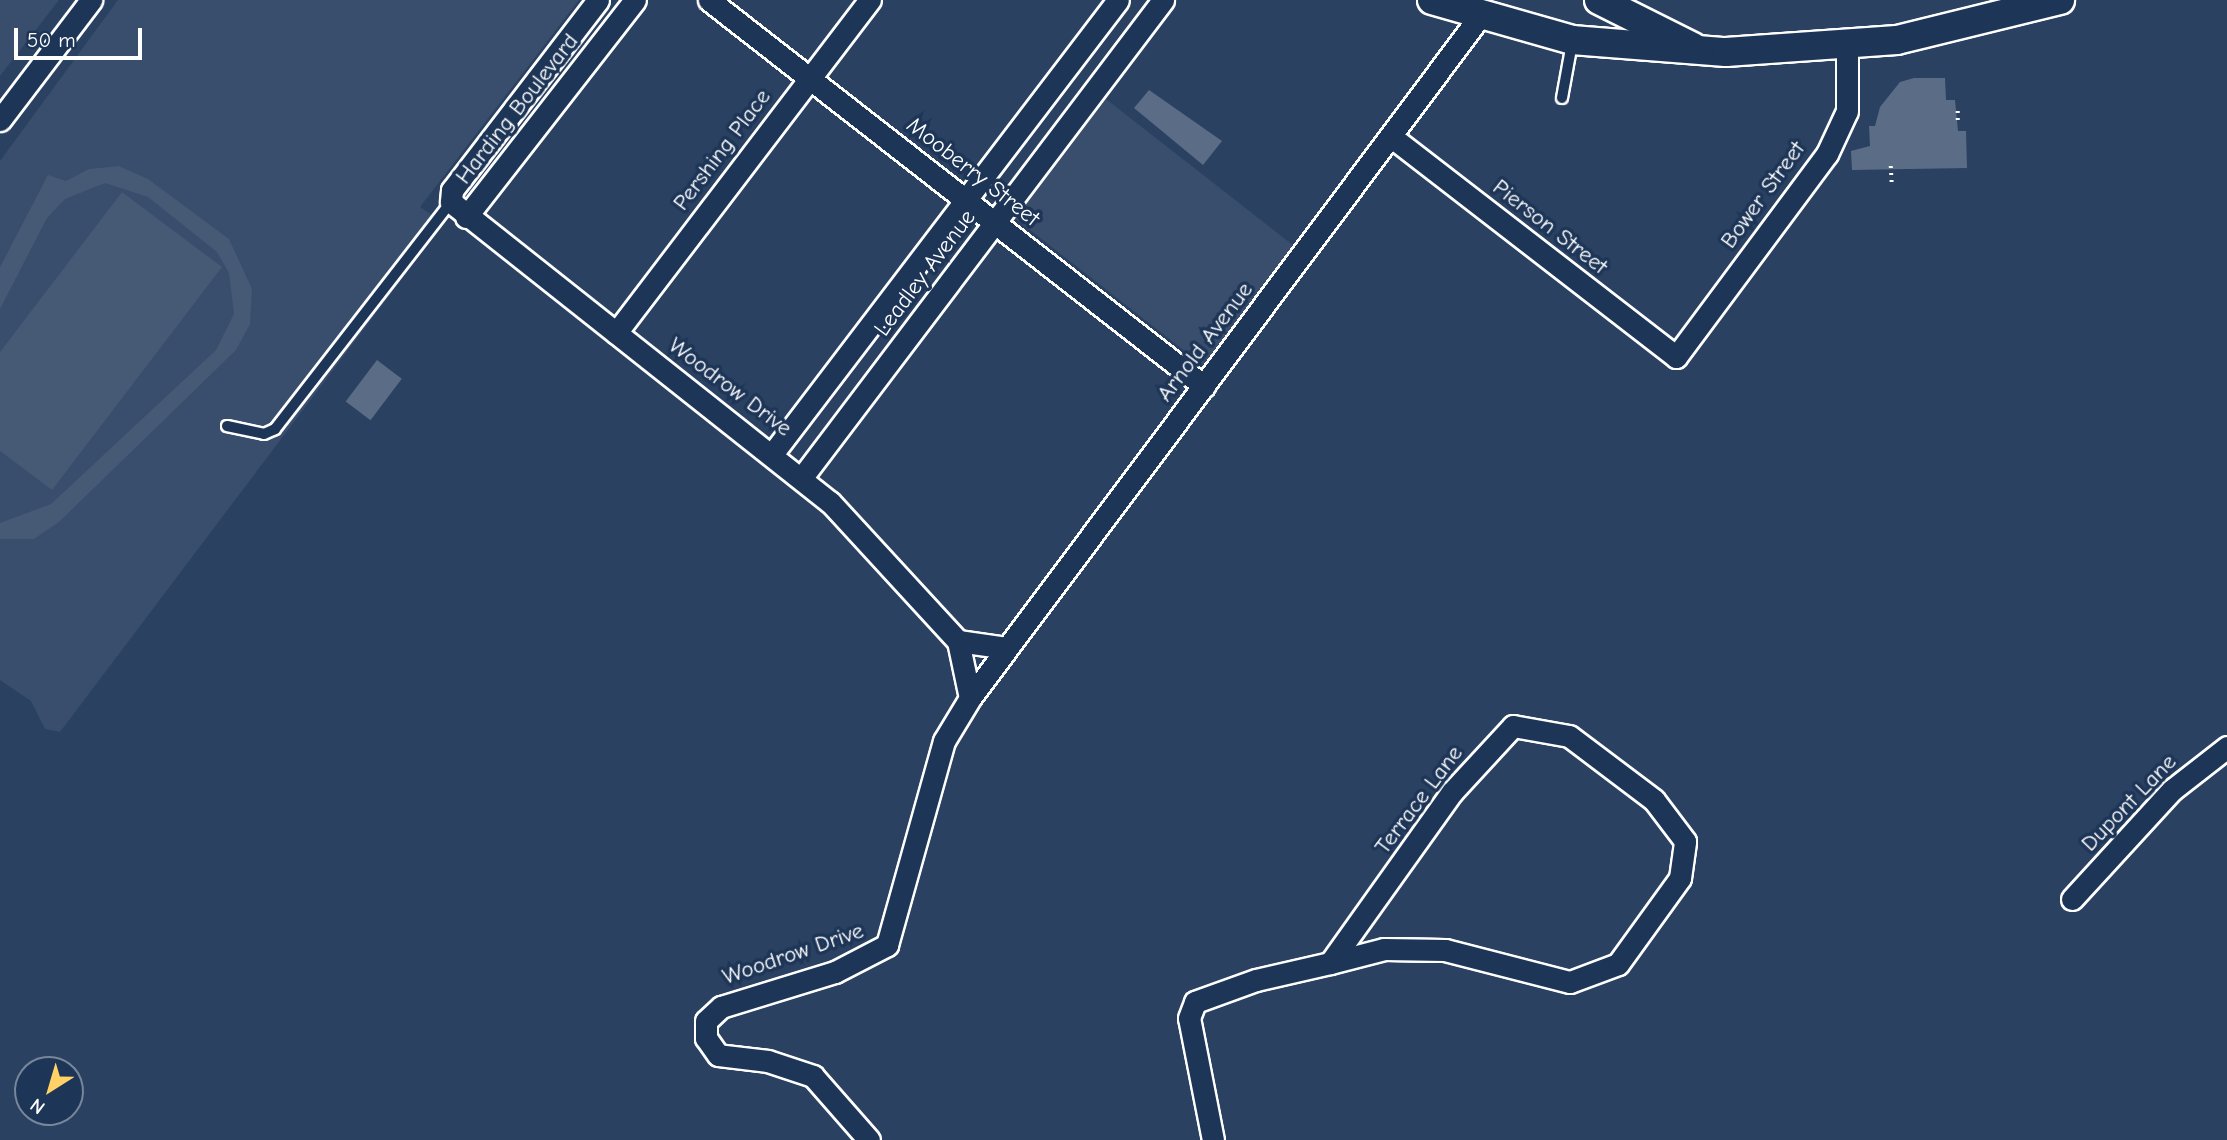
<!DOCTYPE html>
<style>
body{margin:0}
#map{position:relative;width:2227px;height:1140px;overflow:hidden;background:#2a4161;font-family:"Comic Neue",sans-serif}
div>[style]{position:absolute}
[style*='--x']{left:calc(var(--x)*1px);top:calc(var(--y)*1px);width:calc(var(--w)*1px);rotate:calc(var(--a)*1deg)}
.built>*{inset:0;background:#394e6c;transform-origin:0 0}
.green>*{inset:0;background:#465975}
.building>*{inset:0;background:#5b6c86;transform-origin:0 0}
.path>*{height:3.5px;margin-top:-1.75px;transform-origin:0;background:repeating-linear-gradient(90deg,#fff 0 2px,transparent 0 7px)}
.roads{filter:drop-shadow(2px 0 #fff) drop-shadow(-2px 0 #fff) drop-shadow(0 2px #fff) drop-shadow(0 -2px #fff)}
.service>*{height:10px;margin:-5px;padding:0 5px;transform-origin:5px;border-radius:5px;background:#1d3557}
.minor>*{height:21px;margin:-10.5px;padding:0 10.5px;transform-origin:10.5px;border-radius:10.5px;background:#1d3557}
.secondary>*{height:28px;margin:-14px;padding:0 14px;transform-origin:14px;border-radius:14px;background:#1d3557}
span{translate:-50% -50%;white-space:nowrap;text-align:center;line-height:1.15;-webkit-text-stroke:7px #1d3557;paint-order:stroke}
.street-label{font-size:23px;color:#fff}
.north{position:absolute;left:14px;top:1056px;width:70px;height:70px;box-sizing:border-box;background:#1d3557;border:2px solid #77869a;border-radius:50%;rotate:217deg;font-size:19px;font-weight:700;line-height:28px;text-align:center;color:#fff}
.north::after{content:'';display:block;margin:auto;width:24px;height:32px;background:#ffd166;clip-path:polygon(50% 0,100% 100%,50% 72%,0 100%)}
.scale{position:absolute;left:14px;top:28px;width:128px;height:32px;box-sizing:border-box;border:4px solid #fff;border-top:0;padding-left:9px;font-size:21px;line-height:24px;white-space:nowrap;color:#fff;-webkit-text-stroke:5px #1d3557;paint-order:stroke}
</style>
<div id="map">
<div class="built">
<i style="clip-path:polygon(0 0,59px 0,0 76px)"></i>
<i style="clip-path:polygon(118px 0,579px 0,420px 207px,444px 223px,60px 732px,45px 729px,31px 701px,0 680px,0 161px)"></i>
<i style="left:1106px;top:99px;width:240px;height:150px;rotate:38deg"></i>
</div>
<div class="green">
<i style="clip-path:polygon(119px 166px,148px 179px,229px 239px,252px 289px,250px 324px,236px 350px,59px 522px,34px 539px,0 539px,0 523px,51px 504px,216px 350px,234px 314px,229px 273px,217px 252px,148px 197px,105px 183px,65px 199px,47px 218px,0 309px,0 267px,48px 175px,66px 181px,89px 169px)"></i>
<i style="clip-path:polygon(122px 192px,222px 267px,52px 490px,0 451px,0 352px)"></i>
</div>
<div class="building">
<i style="clip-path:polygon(1914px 78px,1945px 78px,1946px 100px,1955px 100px,1958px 131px,1966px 131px,1967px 168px,1852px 170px,1851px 151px,1870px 146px,1869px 126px,1875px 126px,1880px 107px,1900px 82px)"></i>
<i style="clip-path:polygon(1149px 90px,1222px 141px,1203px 165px,1134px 108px)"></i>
<i style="left:377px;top:360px;width:31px;height:52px;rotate:37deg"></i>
</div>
<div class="path">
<i style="--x:1958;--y:111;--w:11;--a:90"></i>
<i style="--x:1891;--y:166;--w:18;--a:87"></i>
</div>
<div class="roads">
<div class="service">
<i style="--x:1562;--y:98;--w:56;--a:-79.7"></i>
<i style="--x:227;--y:426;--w:38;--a:12"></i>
<i style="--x:264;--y:434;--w:12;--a:-24"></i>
<i style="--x:275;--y:429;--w:287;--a:-52.2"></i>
</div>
<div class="minor">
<i style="--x:598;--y:0;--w:240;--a:127.5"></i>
<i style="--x:452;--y:190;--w:12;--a:95"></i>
<i style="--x:451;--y:202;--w:483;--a:38.4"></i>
<i style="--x:830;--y:502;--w:189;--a:47.4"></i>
<i style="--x:958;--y:641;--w:58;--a:78.1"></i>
<i style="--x:709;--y:0;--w:628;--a:37.95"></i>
<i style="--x:0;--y:120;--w:151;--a:-52.8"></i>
<i style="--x:1393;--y:138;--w:358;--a:37.7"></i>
<i style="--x:1676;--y:357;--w:253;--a:-53.4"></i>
<i style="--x:1827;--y:154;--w:47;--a:-65.1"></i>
<i style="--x:1847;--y:111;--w:64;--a:-90"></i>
<i style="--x:466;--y:217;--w:275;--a:-52.1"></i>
<i style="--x:616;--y:333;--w:419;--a:-52.7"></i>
<i style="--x:773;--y:453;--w:569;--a:-52.71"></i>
<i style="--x:803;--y:476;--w:597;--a:-52.9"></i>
<i style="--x:958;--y:641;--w:49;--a:8.1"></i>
<i style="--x:2072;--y:899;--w:148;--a:-47.5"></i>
<i style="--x:2172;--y:790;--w:70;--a:-38"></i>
<i style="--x:869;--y:1140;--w:85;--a:-131.2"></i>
<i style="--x:813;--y:1076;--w:47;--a:-161.6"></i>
<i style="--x:768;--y:1061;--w:50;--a:-173.2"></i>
<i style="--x:718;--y:1055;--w:21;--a:-125"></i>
<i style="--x:706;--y:1038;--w:17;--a:-90"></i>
<i style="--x:706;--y:1021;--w:21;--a:-43"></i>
<i style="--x:721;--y:1007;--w:119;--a:-17.1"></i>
<i style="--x:835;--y:972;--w:59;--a:-27.4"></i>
<i style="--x:887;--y:945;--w:212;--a:-74.4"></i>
<i style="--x:944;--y:741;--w:50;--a:-58.8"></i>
<i style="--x:970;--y:698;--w:852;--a:-53.21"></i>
<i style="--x:1213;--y:1140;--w:124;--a:-101.1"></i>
<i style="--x:1189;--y:1018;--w:17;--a:-69"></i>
<i style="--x:1195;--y:1002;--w:65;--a:-19.8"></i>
<i style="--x:1256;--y:980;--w:76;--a:-12.9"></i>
<i style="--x:1330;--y:963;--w:56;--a:-14.5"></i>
<i style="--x:1384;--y:949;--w:61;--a:0.9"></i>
<i style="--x:1445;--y:950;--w:129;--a:14.4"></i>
<i style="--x:1570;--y:982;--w:51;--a:-20.6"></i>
<i style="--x:1618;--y:964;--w:106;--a:-54.2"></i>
<i style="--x:1680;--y:878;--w:37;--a:-82"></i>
<i style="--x:1685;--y:841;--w:51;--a:-127.1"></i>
<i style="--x:1654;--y:800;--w:106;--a:-143"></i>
<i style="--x:1569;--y:736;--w:57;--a:-169.9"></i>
<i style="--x:1513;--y:726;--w:90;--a:132.7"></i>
<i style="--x:1452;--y:792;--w:210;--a:125.5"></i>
</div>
<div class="secondary">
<i style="--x:1432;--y:0;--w:146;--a:15.9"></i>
<i style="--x:1572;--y:40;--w:154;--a:4.5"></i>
<i style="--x:1726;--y:52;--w:171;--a:-4"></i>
<i style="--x:1897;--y:40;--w:168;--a:-13.8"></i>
<i style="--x:1599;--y:0;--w:105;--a:26.6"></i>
</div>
</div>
<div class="street-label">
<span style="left:517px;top:109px;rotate:-52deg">Harding Boulevard</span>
<span style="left:722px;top:150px;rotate:-53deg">Pershing Place</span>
<span style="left:973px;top:172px;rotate:38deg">Mooberry Street</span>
<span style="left:1763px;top:195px;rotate:-54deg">Bower Street</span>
<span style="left:1550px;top:227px;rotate:38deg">Pierson Street</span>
<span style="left:925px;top:273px;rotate:-53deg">Leadley Avenue</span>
<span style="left:1205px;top:342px;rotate:-53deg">Arnold Avenue</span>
<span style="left:730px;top:387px;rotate:37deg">Woodrow Drive</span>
<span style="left:1419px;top:800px;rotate:-53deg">Terrace Lane</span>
<span style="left:2129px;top:803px;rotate:-46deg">Dupont Lane</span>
<span style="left:793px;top:954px;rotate:-19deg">Woodrow Drive</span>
</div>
<div class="north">N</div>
<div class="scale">50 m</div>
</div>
